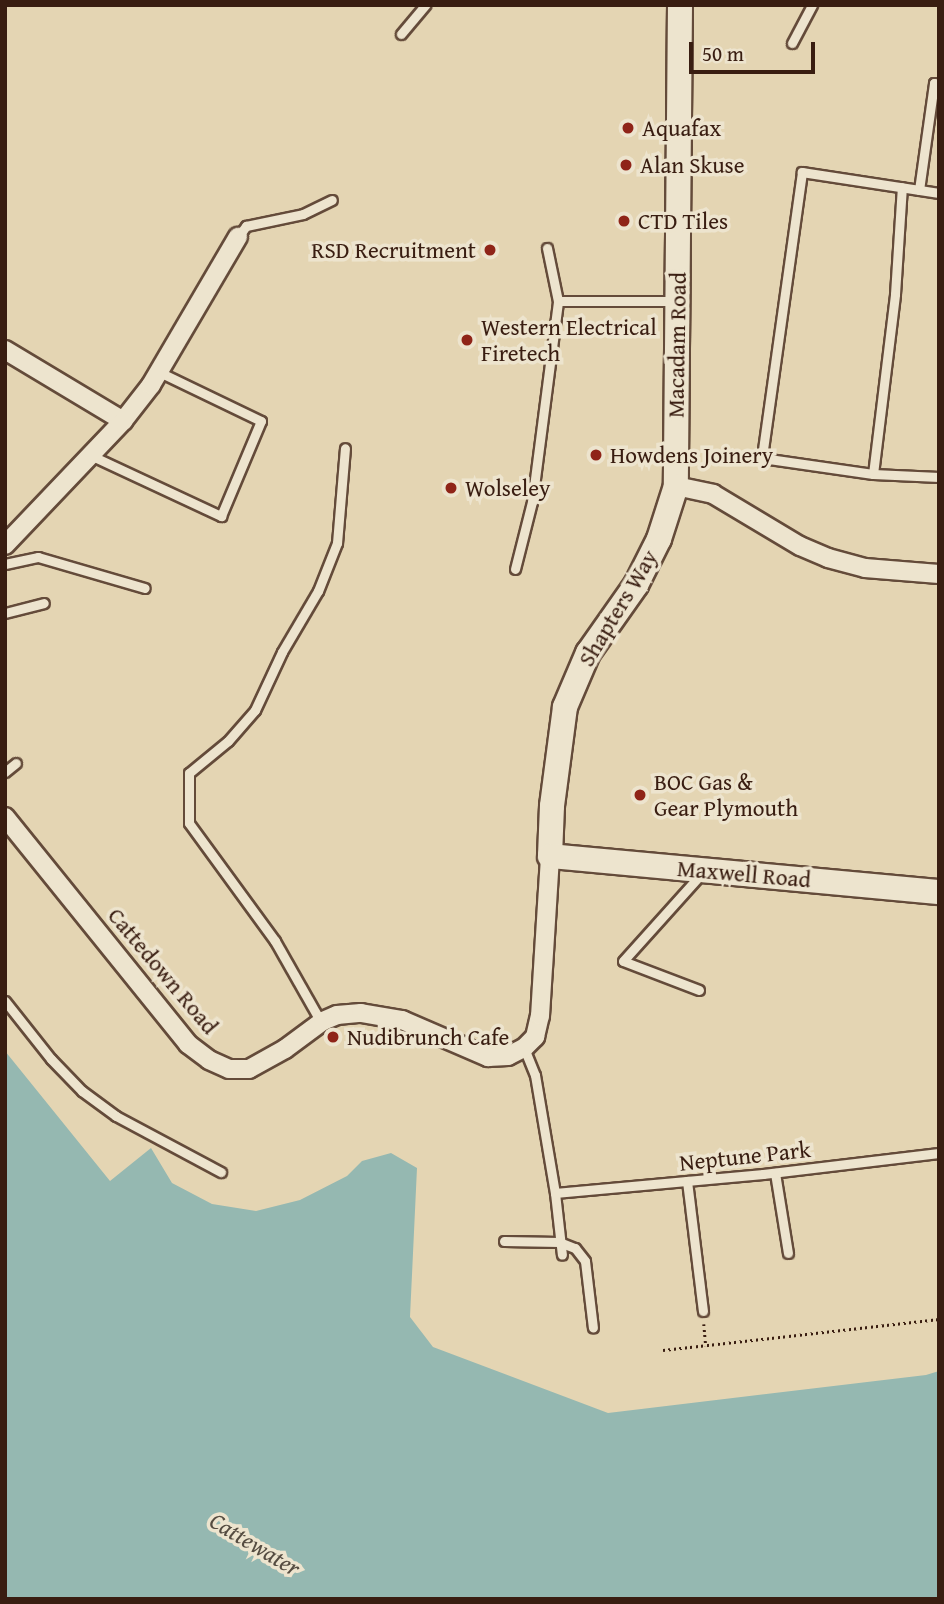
<!DOCTYPE html>
<style>
body{margin:0}
#map{position:relative;width:944px;height:1604px;overflow:hidden;background:#e4d5b3;font-family:"Gentium Book Plus",serif}
div>[style]{position:absolute}
[style*='--x']{left:calc(var(--x)*1px);top:calc(var(--y)*1px);width:calc(var(--w)*1px);rotate:calc(var(--a)*1deg)}
.water>*{inset:0;background:#95b8b1}
.path>*{height:2.5px;margin-top:-1.25px;transform-origin:0;background:repeating-linear-gradient(90deg,#391d11 0 2px,transparent 0 5.5px)}
.roads{filter:drop-shadow(2px 0 #644b3a) drop-shadow(-2px 0 #644b3a) drop-shadow(0 2px #644b3a) drop-shadow(0 -2px #644b3a)}
.lane>*{height:9px;margin:-4.5px;padding:0 4.5px;transform-origin:4.5px;border-radius:4.5px;background:#ede4ce}
.street>*{height:18px;margin:-9px;padding:0 9px;transform-origin:9px;border-radius:9px;background:#ede4ce}
.secondary>*{height:24px;margin:-12px;padding:0 12px;transform-origin:12px;border-radius:12px;background:#ede4ce}
.dots>*{width:19px;height:19px;translate:-50% -50%;box-sizing:border-box;border:4px solid #ede4ce;border-radius:50%}
span{translate:-50% -50%;white-space:nowrap;text-align:center;line-height:1.15;-webkit-text-stroke:7px #ede4ce;paint-order:stroke}
.poi-label{font-size:23px;color:#391d11}
.left{translate:0 -50%;text-align:left}
.right{translate:-100% -50%;text-align:right}
.street-label{font-size:23px;color:#391d11}
.water-label{font-size:24px;color:#554c41;font-style:italic}
.frame{position:absolute;inset:0;border:7px solid #391d11;pointer-events:none}
.scale{position:absolute;left:689px;top:42px;width:126px;height:32px;box-sizing:border-box;border:4px solid #391d11;border-top:0;padding-left:9px;font-size:21px;line-height:24px;white-space:nowrap;color:#391d11;-webkit-text-stroke:5px #ede4ce;paint-order:stroke}
</style>
<div id="map">
<div class="water">
<i style="clip-path:polygon(5px 1051px,110px 1181px,151px 1148px,172px 1183px,212px 1204px,256px 1211px,300px 1200px,347px 1176px,362px 1161px,391px 1153px,417px 1168px,410px 1317px,433px 1347px,608px 1413px,926px 1375px,939px 1371px,939px 1599px,5px 1599px)"></i>
</div>
<div class="path">
<i style="--x:704;--y:1324;--w:22;--a:85"></i>
<i style="--x:663;--y:1350;--w:278;--a:-6.4"></i>
</div>
<div class="roads">
<div class="lane">
<i style="--x:401;--y:34;--w:38;--a:-50"></i>
<i style="--x:792;--y:43;--w:43;--a:-62.2"></i>
<i style="--x:919;--y:190;--w:108;--a:-82"></i>
<i style="--x:934;--y:83;--w:5;--a:22"></i>
<i style="--x:939;--y:193;--w:139;--a:-171.3"></i>
<i style="--x:802;--y:172;--w:289;--a:98"></i>
<i style="--x:762;--y:458;--w:112;--a:8.2"></i>
<i style="--x:873;--y:474;--w:66;--a:2.6"></i>
<i style="--x:238;--y:237;--w:14;--a:-54"></i>
<i style="--x:246;--y:226;--w:58;--a:-11.9"></i>
<i style="--x:303;--y:214;--w:32;--a:-26"></i>
<i style="--x:547;--y:248;--w:54;--a:78.3"></i>
<i style="--x:90;--y:455;--w:145;--a:25"></i>
<i style="--x:221;--y:516;--w:103;--a:-67.2"></i>
<i style="--x:261;--y:421;--w:113;--a:-154.3"></i>
<i style="--x:873;--y:474;--w:181;--a:-83"></i>
<i style="--x:895;--y:294;--w:107;--a:-86.3"></i>
<i style="--x:5;--y:564;--w:34;--a:-12"></i>
<i style="--x:38;--y:557;--w:111;--a:16.2"></i>
<i style="--x:515;--y:569;--w:69;--a:-75.8"></i>
<i style="--x:532;--y:502;--w:203;--a:-82.6"></i>
<i style="--x:558;--y:301;--w:117;--a:0"></i>
<i style="--x:5;--y:613;--w:40;--a:-14.4"></i>
<i style="--x:5;--y:772;--w:14;--a:-39"></i>
<i style="--x:699;--y:990;--w:81;--a:-159.1"></i>
<i style="--x:623;--y:961;--w:117;--a:-48.1"></i>
<i style="--x:5;--y:1001;--w:74;--a:51.6"></i>
<i style="--x:51;--y:1059;--w:45;--a:45.9"></i>
<i style="--x:82;--y:1091;--w:42;--a:36.3"></i>
<i style="--x:116;--y:1116;--w:119;--a:28.1"></i>
<i style="--x:321;--y:1022;--w:93;--a:-119.6"></i>
<i style="--x:275;--y:941;--w:146;--a:-126.1"></i>
<i style="--x:189;--y:823;--w:50;--a:-90"></i>
<i style="--x:189;--y:773;--w:50;--a:-39.4"></i>
<i style="--x:228;--y:741;--w:41;--a:-48.9"></i>
<i style="--x:255;--y:710;--w:64;--a:-65"></i>
<i style="--x:282;--y:652;--w:71;--a:-59.5"></i>
<i style="--x:318;--y:591;--w:52;--a:-68.4"></i>
<i style="--x:337;--y:543;--w:95;--a:-85.2"></i>
<i style="--x:524;--y:1048;--w:29;--a:68"></i>
<i style="--x:535;--y:1075;--w:120;--a:80.4"></i>
<i style="--x:555;--y:1193;--w:209;--a:-5.2"></i>
<i style="--x:763;--y:1174;--w:177;--a:-6.8"></i>
<i style="--x:775;--y:1173;--w:81;--a:80.8"></i>
<i style="--x:687;--y:1181;--w:131;--a:83"></i>
<i style="--x:555;--y:1193;--w:62;--a:83.6"></i>
<i style="--x:504;--y:1241;--w:55;--a:1"></i>
<i style="--x:559;--y:1242;--w:17;--a:21"></i>
<i style="--x:575;--y:1248;--w:16;--a:52"></i>
<i style="--x:585;--y:1261;--w:67;--a:83.2"></i>
</div>
<div class="street">
<i style="--x:5;--y:350;--w:138;--a:31"></i>
<i style="--x:676;--y:486;--w:38;--a:12"></i>
<i style="--x:713;--y:494;--w:101;--a:30.9"></i>
<i style="--x:800;--y:546;--w:30;--a:23"></i>
<i style="--x:828;--y:558;--w:38;--a:15"></i>
<i style="--x:865;--y:568;--w:74;--a:4.6"></i>
<i style="--x:5;--y:545;--w:171;--a:-46.4"></i>
<i style="--x:123;--y:421;--w:46;--a:-52.1"></i>
<i style="--x:151;--y:385;--w:172;--a:-59.6"></i>
<i style="--x:5;--y:817;--w:292;--a:51.1"></i>
<i style="--x:188;--y:1044;--w:26;--a:37"></i>
<i style="--x:209;--y:1060;--w:22;--a:24"></i>
<i style="--x:229;--y:1069;--w:20;--a:0"></i>
<i style="--x:249;--y:1069;--w:41;--a:-29.1"></i>
<i style="--x:285;--y:1049;--w:47;--a:-36.4"></i>
<i style="--x:323;--y:1021;--w:15;--a:-23"></i>
<i style="--x:337;--y:1015;--w:24;--a:-5"></i>
<i style="--x:361;--y:1013;--w:42;--a:9.7"></i>
<i style="--x:402;--y:1020;--w:94;--a:23.3"></i>
<i style="--x:488;--y:1057;--w:20;--a:-3"></i>
<i style="--x:508;--y:1056;--w:18;--a:-27"></i>
<i style="--x:524;--y:1048;--w:16;--a:-45"></i>
<i style="--x:535;--y:1037;--w:22;--a:-77"></i>
<i style="--x:540;--y:1016;--w:160;--a:-86.4"></i>
</div>
<div class="secondary">
<i style="--x:680;--y:5;--w:481;--a:90.5"></i>
<i style="--x:676;--y:486;--w:56;--a:107.8"></i>
<i style="--x:659;--y:539;--w:51;--a:116.6"></i>
<i style="--x:636;--y:585;--w:83;--a:125.2"></i>
<i style="--x:588;--y:653;--w:59;--a:113.1"></i>
<i style="--x:565;--y:707;--w:100;--a:97.5"></i>
<i style="--x:552;--y:806;--w:50;--a:92.3"></i>
<i style="--x:550;--y:856;--w:391;--a:5.3"></i>
</div>
</div>
<div class="dots">
<i style="left:628px;top:128px;background:#8f2418"></i>
<i style="left:626px;top:165px;background:#8f2418"></i>
<i style="left:624px;top:221px;background:#8f2418"></i>
<i style="left:490px;top:250px;background:#8f2418"></i>
<i style="left:467px;top:340px;background:#8f2418"></i>
<i style="left:596px;top:455px;background:#8f2418"></i>
<i style="left:451px;top:488px;background:#8f2418"></i>
<i style="left:640px;top:795px;background:#8f2418"></i>
<i style="left:333px;top:1037px;background:#8f2418"></i>
</div>
<div class="poi-label">
<span class="left" style="left:642px;top:128px">Aquafax</span>
<span class="left" style="left:640px;top:165px">Alan Skuse</span>
<span class="left" style="left:638px;top:221px">CTD Tiles</span>
<span class="right" style="left:476px;top:250px">RSD Recruitment</span>
<span class="left" style="left:481px;top:340px">Western Electrical<br>Firetech</span>
<span class="left" style="left:610px;top:455px">Howdens Joinery</span>
<span class="left" style="left:465px;top:488px">Wolseley</span>
<span class="left" style="left:654px;top:795px">BOC Gas &amp;<br>Gear Plymouth</span>
<span class="left" style="left:347px;top:1037px">Nudibrunch Cafe</span>
</div>
<div class="street-label">
<span style="left:677px;top:345px;rotate:-89deg">Macadam Road</span>
<span style="left:618px;top:608px;rotate:-59deg">Shapters Way</span>
<span style="left:744px;top:874px;rotate:5deg">Maxwell Road</span>
<span style="left:163px;top:971px;rotate:50deg">Cattedown Road</span>
<span style="left:745px;top:1156px;rotate:-6deg">Neptune Park</span>
</div>
<div class="water-label">
<span style="left:255px;top:1544px;rotate:31deg">Cattewater</span>
</div>
<div class="frame"></div>
<div class="scale">50 m</div>
</div>
